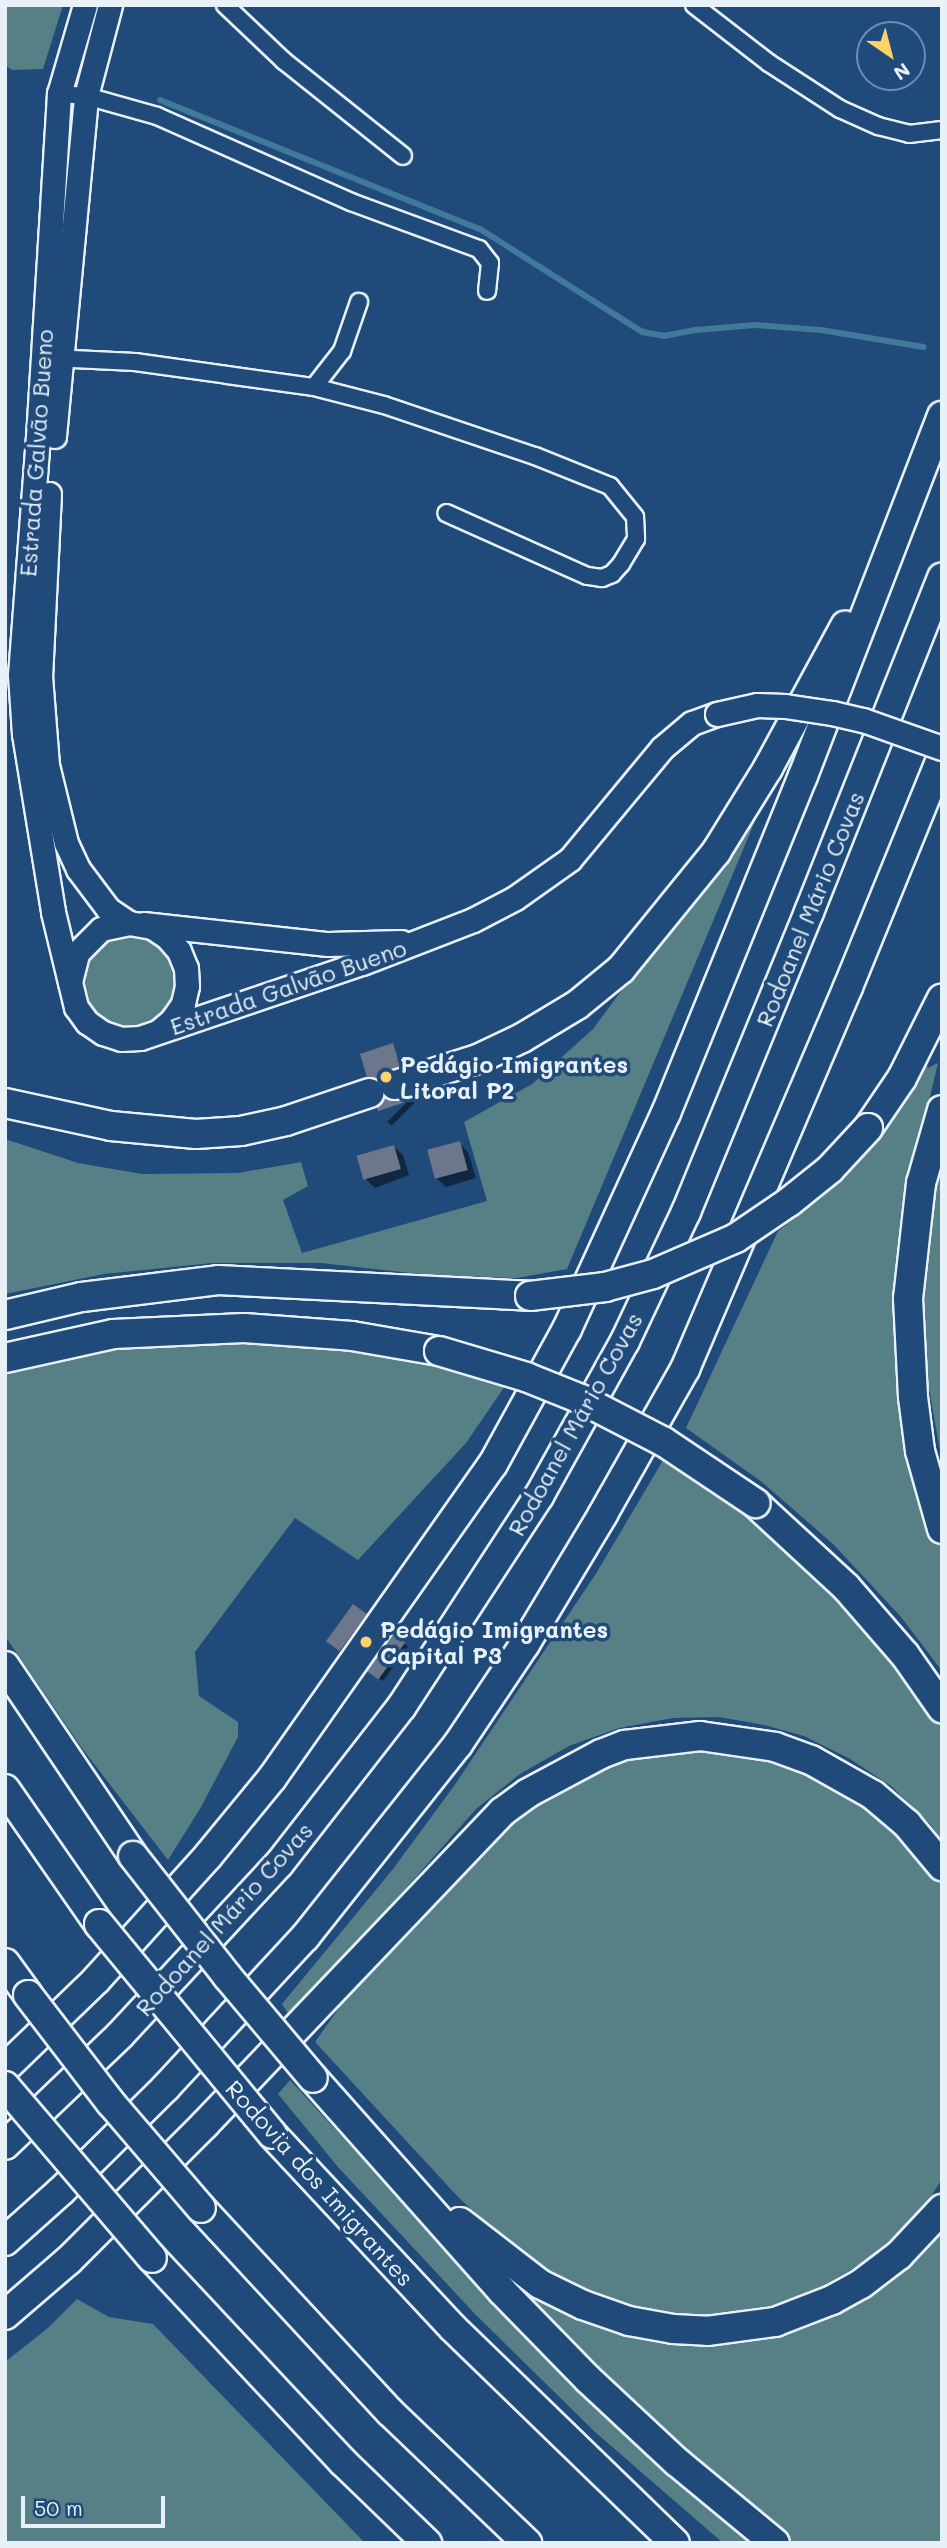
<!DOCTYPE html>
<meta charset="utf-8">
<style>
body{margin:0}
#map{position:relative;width:947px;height:2548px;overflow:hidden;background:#1f4a7a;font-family:Mali,sans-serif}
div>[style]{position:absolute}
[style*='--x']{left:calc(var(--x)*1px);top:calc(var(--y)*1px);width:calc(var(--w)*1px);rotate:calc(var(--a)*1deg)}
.green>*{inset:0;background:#567f86}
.round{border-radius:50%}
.shadow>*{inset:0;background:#0007;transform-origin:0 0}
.stream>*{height:6px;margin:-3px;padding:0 3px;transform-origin:3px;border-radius:3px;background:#41799b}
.building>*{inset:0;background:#6c778b;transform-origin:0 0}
.roads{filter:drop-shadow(2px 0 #e8f1f8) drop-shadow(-2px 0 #e8f1f8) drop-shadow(0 2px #e8f1f8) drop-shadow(0 -2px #e8f1f8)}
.street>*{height:16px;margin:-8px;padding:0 8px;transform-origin:8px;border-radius:8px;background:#1f4a7a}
.secondary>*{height:23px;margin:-11.5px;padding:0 11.5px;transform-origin:11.5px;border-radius:11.5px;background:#1f4a7a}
.highway>*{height:28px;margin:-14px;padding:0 14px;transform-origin:14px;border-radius:14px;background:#1f4a7a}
.bridges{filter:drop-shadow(2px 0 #e8f1f8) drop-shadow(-2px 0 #e8f1f8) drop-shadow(0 2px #e8f1f8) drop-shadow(0 -2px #e8f1f8)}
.secondary-bridge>*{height:23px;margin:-11.5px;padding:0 11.5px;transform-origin:11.5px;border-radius:11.5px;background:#1f4a7a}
.highway-bridge>*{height:28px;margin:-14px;padding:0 14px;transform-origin:14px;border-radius:14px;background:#1f4a7a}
.dots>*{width:19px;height:19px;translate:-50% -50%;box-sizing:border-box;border:4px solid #1f4a7a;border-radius:50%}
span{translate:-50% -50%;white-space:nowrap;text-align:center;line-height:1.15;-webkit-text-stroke:7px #1f4a7a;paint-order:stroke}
.street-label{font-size:23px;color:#e8f1f8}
.poi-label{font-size:23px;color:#e8f1f8;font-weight:700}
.left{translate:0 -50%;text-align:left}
.frame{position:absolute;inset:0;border:7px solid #e8f1f8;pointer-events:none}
.north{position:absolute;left:856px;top:21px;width:70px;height:70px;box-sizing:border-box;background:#1f4a7a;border:2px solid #6f8dac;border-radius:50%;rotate:145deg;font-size:19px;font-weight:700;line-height:28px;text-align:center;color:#e8f1f8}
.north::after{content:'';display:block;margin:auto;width:24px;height:32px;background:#ffd166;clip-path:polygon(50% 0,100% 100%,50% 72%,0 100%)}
.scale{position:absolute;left:21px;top:2496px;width:144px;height:32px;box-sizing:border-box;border:4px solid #e8f1f8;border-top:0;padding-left:9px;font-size:21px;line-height:24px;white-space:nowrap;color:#e8f1f8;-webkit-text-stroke:5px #1f4a7a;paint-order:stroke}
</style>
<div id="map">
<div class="green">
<i style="clip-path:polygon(5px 5px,63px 5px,43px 69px,12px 70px,5px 65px)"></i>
<i style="clip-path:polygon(766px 795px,567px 1269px,517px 1278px,428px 1275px,321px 1263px,212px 1263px,104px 1274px,5px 1294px,5px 1139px,78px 1163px,142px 1174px,238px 1173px,301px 1162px,308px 1186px,283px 1200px,302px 1253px,487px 1201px,464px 1122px,532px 1084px,593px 1029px)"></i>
<i class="round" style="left:84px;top:936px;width:90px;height:90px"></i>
<i style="clip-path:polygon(923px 1060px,928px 1068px,938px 1063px,907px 1195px,897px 1276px,930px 1517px,942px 1550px,942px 1671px,901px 1617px,833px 1544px,762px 1482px,686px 1428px,778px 1231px,826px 1194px,870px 1147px,890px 1120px)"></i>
<i style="clip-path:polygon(942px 1147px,942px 1462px,927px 1377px,924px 1283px,926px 1239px)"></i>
<i style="clip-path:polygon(244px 1341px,350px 1348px,436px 1363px,505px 1386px,466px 1443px,358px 1560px,295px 1518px,195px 1652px,199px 1696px,238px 1722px,238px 1737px,201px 1807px,168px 1860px,81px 1747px,5px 1636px,5px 1371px,115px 1347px)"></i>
<i style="clip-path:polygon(665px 1457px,730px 1499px,824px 1577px,910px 1676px,942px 1723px,942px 1841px,930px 1824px,891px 1786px,850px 1759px,804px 1736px,764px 1725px,719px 1717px,673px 1718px,619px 1728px,569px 1746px,520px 1774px,476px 1809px,291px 2018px,282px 2004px,393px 1869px,454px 1786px,597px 1572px)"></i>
<i style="clip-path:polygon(732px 1742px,843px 1782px,918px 1849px,942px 1883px,942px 2179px,923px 2209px,872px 2257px,818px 2289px,769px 2307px,714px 2316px,649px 2312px,588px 2293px,541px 2268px,500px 2236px,458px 2197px,315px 2042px,355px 1985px,525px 1802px,620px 1754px)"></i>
<i style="clip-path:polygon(290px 2080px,463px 2268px,754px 2543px,723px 2543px,595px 2432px,474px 2313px,338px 2167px,278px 2094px)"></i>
<i style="clip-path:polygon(942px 2220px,942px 2543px,794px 2543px,707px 2472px,592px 2366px,476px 2249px,565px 2310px,791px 2326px)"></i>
<i style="clip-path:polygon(77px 2299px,109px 2317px,153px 2324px,365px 2543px,5px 2543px,5px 2362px,48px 2328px)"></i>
</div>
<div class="shadow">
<i style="clip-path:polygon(392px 1045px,403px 1070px,383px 1083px,373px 1080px,369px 1076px)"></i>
<i style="left:410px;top:1099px;width:6px;height:32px;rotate:45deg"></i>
<i style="clip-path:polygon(459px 1143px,468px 1152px,476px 1178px,446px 1187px,437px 1179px)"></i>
<i style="clip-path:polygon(394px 1147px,403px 1155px,409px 1175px,375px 1188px,366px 1179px)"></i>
<i style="clip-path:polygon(366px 1616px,370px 1619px,345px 1654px,332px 1645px)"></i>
<i style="clip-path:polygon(404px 1643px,408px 1647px,383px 1681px,373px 1675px)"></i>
</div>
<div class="stream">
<i style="--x:160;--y:100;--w:345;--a:22"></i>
<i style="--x:480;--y:229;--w:192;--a:32.4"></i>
<i style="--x:642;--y:332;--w:22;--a:10"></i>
<i style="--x:664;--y:336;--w:33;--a:-11"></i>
<i style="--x:696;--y:330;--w:59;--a:-4.8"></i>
<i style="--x:755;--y:325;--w:66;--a:4.3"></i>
<i style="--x:821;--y:330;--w:104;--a:9.4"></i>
</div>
<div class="building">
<i style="clip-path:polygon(393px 1043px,400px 1066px,383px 1073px,379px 1080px,367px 1077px,360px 1054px)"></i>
<i style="clip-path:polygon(411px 1097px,412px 1100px,378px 1111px,377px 1107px,385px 1098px,392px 1101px)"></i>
<i style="left:460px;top:1141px;width:30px;height:34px;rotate:75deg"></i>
<i style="left:394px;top:1145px;width:25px;height:39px;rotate:74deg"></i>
<i style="left:353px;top:1604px;width:17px;height:46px;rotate:36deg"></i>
<i style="left:394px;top:1634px;width:14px;height:46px;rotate:36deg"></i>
</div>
<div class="roads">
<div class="street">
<i style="--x:225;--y:5;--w:81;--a:43.5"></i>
<i style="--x:284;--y:61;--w:152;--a:38.6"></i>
<i style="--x:694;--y:5;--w:95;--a:37.7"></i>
<i style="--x:769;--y:63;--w:85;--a:32.9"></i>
<i style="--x:840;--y:109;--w:42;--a:24.1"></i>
<i style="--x:878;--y:126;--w:32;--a:14"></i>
<i style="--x:909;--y:134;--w:33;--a:-7"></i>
<i style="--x:59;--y:94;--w:27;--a:4"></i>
<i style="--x:86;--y:96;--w:74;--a:15.7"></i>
<i style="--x:157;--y:116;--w:212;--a:23.9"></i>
<i style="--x:351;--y:202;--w:136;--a:20.2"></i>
<i style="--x:479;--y:249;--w:18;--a:52"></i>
<i style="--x:490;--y:263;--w:28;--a:96"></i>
<i style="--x:52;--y:358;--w:83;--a:2.8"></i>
<i style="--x:135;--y:362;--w:93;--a:8"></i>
<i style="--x:227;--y:375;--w:88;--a:7.9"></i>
<i style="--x:314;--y:387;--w:72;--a:14.4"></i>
<i style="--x:384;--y:405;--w:159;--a:18.7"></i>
<i style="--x:535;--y:456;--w:81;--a:21.8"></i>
<i style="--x:610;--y:486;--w:40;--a:51"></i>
<i style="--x:635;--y:517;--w:22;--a:87"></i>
<i style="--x:636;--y:539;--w:29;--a:121"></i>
<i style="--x:621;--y:564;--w:13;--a:132"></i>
<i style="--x:612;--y:574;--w:11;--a:158"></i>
<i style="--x:602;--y:578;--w:15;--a:-172"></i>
<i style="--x:587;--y:576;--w:154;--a:-155.9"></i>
<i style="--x:314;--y:387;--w:46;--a:-52.1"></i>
<i style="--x:342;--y:351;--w:52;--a:-70.9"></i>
</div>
<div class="secondary">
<i style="--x:85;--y:5;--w:93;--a:106.3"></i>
<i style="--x:59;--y:94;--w:343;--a:93.5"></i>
<i style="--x:38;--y:436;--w:239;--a:94.3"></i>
<i style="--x:20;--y:674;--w:60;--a:86.2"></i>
<i style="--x:24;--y:734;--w:180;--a:80.7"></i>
<i style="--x:53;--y:912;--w:98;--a:76.4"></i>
<i style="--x:76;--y:1007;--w:19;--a:54"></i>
<i style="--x:87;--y:1022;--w:19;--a:35"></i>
<i style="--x:103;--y:1033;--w:19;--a:18"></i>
<i style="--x:121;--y:1039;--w:19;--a:-3"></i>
<i style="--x:140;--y:1038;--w:234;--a:-18.7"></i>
<i style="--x:362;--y:963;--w:119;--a:-21.2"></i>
<i style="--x:473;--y:920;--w:47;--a:-27.6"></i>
<i style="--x:515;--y:898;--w:67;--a:-35.3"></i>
<i style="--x:570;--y:859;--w:144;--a:-50.3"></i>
<i style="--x:662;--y:748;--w:39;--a:-40"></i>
<i style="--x:692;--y:723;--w:27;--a:-20"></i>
<i style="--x:54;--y:436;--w:342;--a:-84.6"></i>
<i style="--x:86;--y:96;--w:94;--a:-75.2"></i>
<i style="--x:49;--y:494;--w:182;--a:92.8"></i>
<i style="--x:40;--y:676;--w:89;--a:85.5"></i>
<i style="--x:47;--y:765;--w:80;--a:76.3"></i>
<i style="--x:66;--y:843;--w:29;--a:65"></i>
<i style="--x:78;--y:869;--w:50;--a:53.1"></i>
<i style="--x:108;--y:909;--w:25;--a:34"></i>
<i style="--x:143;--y:924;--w:186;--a:6.2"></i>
<i style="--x:328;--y:944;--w:73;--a:-1.6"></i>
<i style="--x:70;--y:982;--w:30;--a:-76"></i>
<i style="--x:77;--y:953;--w:34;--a:-45"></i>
<i style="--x:101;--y:929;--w:29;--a:-12"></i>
<i style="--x:129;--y:923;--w:23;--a:10"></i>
<i style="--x:152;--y:927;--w:18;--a:34"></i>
<i style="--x:167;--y:937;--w:18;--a:49"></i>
<i style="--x:179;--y:951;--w:18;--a:68"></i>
<i style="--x:186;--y:968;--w:18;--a:87"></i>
<i style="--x:187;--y:986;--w:18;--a:103"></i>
<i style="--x:183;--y:1004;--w:19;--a:125"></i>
<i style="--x:172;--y:1020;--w:16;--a:140"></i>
</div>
<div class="highway">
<i style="--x:395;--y:1085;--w:87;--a:-17.4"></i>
<i style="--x:478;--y:1059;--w:49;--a:-25.5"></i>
<i style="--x:522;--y:1038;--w:64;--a:-31"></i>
<i style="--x:577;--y:1005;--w:57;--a:-39.3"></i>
<i style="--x:621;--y:969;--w:151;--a:-50.9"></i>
<i style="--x:716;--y:852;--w:99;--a:-58.2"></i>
<i style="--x:768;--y:768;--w:162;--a:-61.5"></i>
<i style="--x:5;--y:1103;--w:108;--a:12.2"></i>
<i style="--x:111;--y:1126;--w:85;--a:5.4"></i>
<i style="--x:196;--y:1134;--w:45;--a:-3.8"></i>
<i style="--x:241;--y:1131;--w:46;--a:-12.5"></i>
<i style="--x:286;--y:1121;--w:88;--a:-18.6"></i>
<i style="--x:942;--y:1110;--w:76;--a:106"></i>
<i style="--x:921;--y:1183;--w:116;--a:96.4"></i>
<i style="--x:908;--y:1298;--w:99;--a:87.1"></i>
<i style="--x:913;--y:1397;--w:54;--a:82.6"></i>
<i style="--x:920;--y:1451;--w:81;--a:74.2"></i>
<i style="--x:868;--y:1128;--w:60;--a:-55.8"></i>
<i style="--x:902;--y:1078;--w:89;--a:-63.4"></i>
<i style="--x:5;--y:1315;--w:79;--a:-13.2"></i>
<i style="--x:82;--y:1297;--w:137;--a:-7.1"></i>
<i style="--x:218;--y:1280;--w:312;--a:2.9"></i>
<i style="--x:5;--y:1358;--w:111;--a:-12.5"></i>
<i style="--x:113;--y:1334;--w:131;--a:-2.6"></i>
<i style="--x:244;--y:1328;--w:108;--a:4.2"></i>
<i style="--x:352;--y:1336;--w:88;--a:9.8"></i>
<i style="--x:755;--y:1503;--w:124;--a:42.7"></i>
<i style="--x:846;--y:1587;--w:90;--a:49.1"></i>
<i style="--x:905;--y:1655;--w:65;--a:55.1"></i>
<i style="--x:5;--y:1666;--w:229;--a:56"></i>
<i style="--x:5;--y:1789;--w:165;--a:55.2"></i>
<i style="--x:5;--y:1963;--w:39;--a:54"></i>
<i style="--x:5;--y:2068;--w:127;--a:-44"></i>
<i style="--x:96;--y:1980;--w:167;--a:-47.9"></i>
<i style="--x:208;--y:1856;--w:101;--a:-50.6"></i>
<i style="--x:272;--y:1778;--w:384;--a:-54.9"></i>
<i style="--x:493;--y:1464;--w:154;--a:-61.3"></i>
<i style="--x:567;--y:1329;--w:238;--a:-65.4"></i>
<i style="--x:666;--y:1113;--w:364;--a:-67.9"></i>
<i style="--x:803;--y:776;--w:386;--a:-68.9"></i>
<i style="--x:313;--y:2078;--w:285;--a:48.4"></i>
<i style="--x:502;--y:2291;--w:124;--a:45.7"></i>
<i style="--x:589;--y:2380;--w:120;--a:43"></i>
<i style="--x:677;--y:2462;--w:127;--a:39.6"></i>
<i style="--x:272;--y:2134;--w:265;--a:47"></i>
<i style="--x:453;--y:2328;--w:309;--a:44.1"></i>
<i style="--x:5;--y:2145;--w:159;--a:-43.7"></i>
<i style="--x:120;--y:2035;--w:233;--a:-47.1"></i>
<i style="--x:279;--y:1864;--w:200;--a:-52.1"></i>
<i style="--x:402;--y:1706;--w:251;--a:-56.9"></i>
<i style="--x:539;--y:1496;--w:177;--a:-61"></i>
<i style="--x:625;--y:1341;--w:143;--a:-64.7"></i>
<i style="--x:686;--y:1212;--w:324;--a:-67.7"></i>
<i style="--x:809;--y:912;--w:360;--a:-68.3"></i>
<i style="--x:201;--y:2208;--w:278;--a:47.2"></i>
<i style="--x:390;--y:2412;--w:190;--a:43.7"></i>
<i style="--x:460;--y:2222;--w:101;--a:37.8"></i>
<i style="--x:540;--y:2284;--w:48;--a:26"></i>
<i style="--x:583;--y:2305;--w:49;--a:19.2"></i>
<i style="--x:629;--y:2321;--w:45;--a:10.3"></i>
<i style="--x:673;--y:2329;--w:34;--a:3"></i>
<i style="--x:707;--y:2331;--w:69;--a:-7.5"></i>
<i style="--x:775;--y:2322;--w:61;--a:-21.1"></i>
<i style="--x:832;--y:2300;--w:33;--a:-29"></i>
<i style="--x:861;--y:2284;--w:48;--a:-37.3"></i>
<i style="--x:899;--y:2255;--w:63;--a:-46.9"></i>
<i style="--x:5;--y:2241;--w:75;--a:-41.8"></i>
<i style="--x:61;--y:2191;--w:148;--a:-44.7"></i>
<i style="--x:166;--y:2087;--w:205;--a:-47.2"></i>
<i style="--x:305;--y:1937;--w:246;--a:-51.6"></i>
<i style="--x:458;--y:1744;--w:120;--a:-56.2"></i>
<i style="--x:525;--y:1644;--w:152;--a:-59"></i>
<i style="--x:603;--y:1514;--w:167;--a:-60.5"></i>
<i style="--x:685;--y:1369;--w:415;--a:-66.9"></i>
<i style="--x:848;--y:987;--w:248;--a:-67.8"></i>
<i style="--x:152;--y:2258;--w:279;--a:46.9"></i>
<i style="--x:343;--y:2462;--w:117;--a:44"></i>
<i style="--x:5;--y:2315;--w:84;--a:-40.7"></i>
<i style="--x:69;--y:2260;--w:192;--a:-45"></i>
<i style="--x:205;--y:2124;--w:431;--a:-46.4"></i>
<i style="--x:502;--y:1812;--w:32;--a:-36"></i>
<i style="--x:528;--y:1793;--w:83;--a:-28.1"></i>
<i style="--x:601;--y:1754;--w:26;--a:-21"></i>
<i style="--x:625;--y:1745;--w:76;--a:-6.8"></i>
<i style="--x:700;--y:1736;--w:76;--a:8.3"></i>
<i style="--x:775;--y:1747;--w:38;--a:20"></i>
<i style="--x:811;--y:1760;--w:71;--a:29.4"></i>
<i style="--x:873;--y:1795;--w:45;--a:40.5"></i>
<i style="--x:907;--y:1824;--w:55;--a:50.2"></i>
</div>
</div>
<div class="bridges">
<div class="secondary-bridge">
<i style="--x:717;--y:714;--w:41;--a:-12.7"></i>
<i style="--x:757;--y:705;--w:28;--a:2"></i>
<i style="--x:785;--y:706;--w:48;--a:8.5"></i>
<i style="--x:832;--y:713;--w:32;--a:13"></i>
<i style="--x:863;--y:720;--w:84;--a:19.5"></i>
</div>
<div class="highway-bridge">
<i style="--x:530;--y:1296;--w:76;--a:-6.8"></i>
<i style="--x:605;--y:1287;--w:50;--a:-15.2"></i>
<i style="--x:653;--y:1274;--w:90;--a:-23.4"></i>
<i style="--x:736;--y:1238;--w:64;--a:-34.2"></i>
<i style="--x:789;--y:1202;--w:53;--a:-38.8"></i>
<i style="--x:830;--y:1169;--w:56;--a:-47.2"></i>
<i style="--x:439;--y:1351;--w:91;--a:16.6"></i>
<i style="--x:526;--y:1377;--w:59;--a:21.8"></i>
<i style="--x:581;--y:1399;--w:93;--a:27.4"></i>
<i style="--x:664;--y:1442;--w:110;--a:33.8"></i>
<i style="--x:133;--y:1856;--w:152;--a:51.9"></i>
<i style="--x:227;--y:1976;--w:133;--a:49.9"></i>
<i style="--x:99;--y:1924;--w:272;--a:50.5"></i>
<i style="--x:28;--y:1995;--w:136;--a:52.5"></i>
<i style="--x:111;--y:2103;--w:138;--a:49.4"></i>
<i style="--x:5;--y:2086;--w:226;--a:49.5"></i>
</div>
</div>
<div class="dots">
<i style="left:386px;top:1077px;background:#ffd166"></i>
<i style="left:366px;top:1642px;background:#ffd166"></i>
</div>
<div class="street-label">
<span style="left:36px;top:453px;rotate:-86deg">Estrada Galvão Bueno</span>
<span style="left:810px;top:909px;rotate:-68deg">Rodoanel Mário Covas</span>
<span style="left:288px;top:987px;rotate:-19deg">Estrada Galvão Bueno</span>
<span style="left:575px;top:1424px;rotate:-61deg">Rodoanel Mário Covas</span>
<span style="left:224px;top:1919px;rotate:-48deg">Rodoanel Mário Covas</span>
<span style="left:320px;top:2183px;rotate:48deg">Rodovia dos Imigrantes</span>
</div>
<div class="poi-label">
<span class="left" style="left:400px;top:1077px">Pedágio Imigrantes<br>Litoral P2</span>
<span class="left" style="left:380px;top:1642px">Pedágio Imigrantes<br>Capital P3</span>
</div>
<div class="frame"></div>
<div class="north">N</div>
<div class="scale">50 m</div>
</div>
